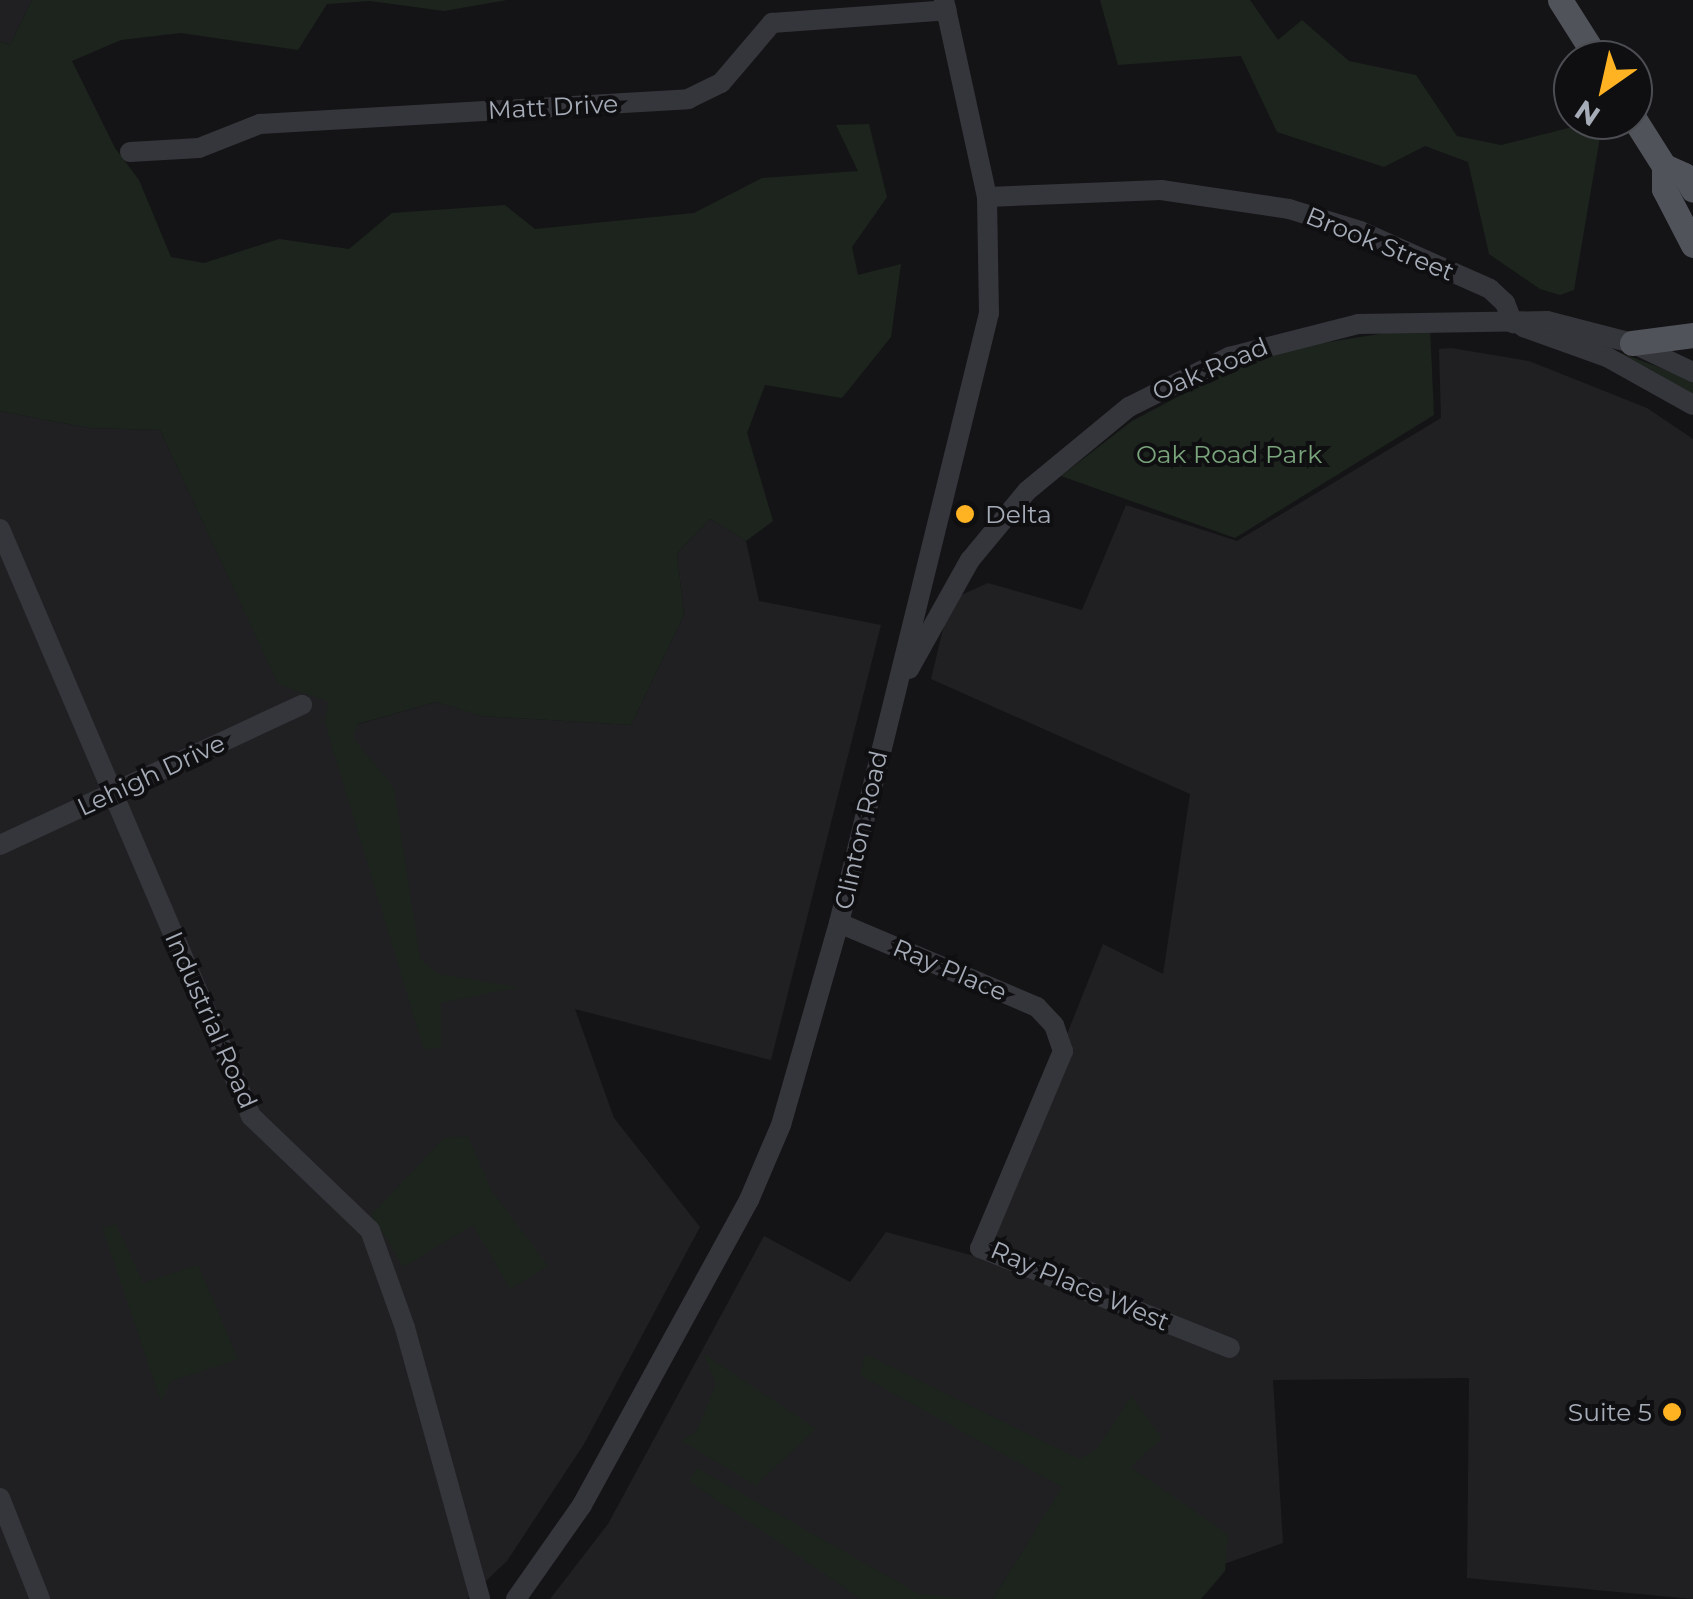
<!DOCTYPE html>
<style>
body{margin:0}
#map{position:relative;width:1693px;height:1599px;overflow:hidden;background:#141416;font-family:Montserrat,sans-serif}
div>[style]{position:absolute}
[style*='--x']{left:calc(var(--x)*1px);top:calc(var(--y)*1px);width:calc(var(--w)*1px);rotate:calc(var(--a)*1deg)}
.built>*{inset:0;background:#202023}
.green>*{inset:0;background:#1c241d}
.minor>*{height:20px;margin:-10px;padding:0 10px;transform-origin:10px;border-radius:10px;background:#35363b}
.major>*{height:25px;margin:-12.5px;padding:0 12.5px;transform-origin:12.5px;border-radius:12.5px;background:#51535b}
.dots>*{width:28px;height:28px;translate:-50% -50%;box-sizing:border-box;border:5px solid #0f0f11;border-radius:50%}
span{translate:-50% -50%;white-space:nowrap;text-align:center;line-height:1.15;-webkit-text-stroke:8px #0f0f11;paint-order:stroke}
.street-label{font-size:25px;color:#a5abb7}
.park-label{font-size:25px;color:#7aa47c}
.poi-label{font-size:25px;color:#a5abb7}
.left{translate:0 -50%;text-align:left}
.right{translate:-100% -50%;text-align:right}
.north{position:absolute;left:1553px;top:40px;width:100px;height:100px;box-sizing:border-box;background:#0f0f11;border:2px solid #4b4d53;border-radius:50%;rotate:214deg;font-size:28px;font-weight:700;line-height:40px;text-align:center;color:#a5abb7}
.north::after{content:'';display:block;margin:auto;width:35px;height:45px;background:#ffb323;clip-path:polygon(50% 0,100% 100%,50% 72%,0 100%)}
</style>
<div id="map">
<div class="built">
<i style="clip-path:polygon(0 0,32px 0,10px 45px,0 42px)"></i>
<i style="clip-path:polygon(1451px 348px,1529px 361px,1647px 408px,1693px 439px,1693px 1599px,1467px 1578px,1469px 1378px,1273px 1380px,1283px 1543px,1224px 1564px,1073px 1471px,993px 1599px,550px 1599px,608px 1524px,764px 1236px,850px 1282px,886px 1232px,978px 1257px,1103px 944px,1163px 974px,1190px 794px,931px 679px,950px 600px,988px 583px,1082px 610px,1126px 505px,1237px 541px,1441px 418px,1439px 349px)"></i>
<i style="clip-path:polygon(0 411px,89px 428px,160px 430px,278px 683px,344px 706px,359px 724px,436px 702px,482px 716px,631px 725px,684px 615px,677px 553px,710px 519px,746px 541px,759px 601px,881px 625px,771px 1060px,575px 1009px,614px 1118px,700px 1227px,584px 1444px,507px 1561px,467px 1599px,0 1599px)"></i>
</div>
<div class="green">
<i style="clip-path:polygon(32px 0,507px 0,444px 11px,370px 1px,327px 4px,298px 50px,181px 33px,121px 40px,72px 61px,115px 148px,139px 180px,171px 257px,204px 263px,279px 239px,349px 249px,392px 213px,505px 205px,535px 229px,694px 213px,762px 178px,858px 171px,836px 125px,869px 124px,887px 197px,852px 247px,858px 275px,901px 264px,891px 337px,842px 398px,765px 385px,747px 433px,773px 521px,746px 541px,710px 519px,677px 553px,684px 615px,631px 725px,481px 716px,436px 702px,358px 724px,353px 738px,394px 788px,420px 959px,438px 974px,519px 987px,441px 1003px,441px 1047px,424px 1050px,324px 720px,329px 702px,278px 684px,160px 430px,89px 428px,0 411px,0 42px,10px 45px)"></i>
<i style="clip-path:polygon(1100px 0,1250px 0,1278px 40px,1302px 20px,1349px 61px,1416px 75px,1457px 136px,1501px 145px,1592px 122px,1600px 137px,1574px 290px,1560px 295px,1540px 289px,1489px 254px,1468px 162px,1425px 146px,1384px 167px,1277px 132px,1241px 56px,1118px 65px)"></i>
<i style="clip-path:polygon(1430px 326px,1434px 415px,1235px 538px,1061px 476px,1132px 421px,1236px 366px,1303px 346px)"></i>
<i style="clip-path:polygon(1578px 337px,1693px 380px,1693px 396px,1651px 370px)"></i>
<i style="clip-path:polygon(468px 1136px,491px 1190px,548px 1266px,510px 1289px,473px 1225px,404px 1267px,371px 1215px,444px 1138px)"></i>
<i style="clip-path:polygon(116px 1224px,143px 1283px,198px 1265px,238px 1359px,171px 1381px,161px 1401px,102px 1228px)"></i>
<i style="clip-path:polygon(704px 1354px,816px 1429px,756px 1485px,681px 1441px,696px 1432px,716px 1384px)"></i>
<i style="clip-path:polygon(865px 1354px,1079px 1459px,1097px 1449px,1131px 1396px,1162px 1438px,1130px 1467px,1228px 1534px,1225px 1571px,1201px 1599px,993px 1599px,1062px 1487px,860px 1375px)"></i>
<i style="clip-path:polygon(697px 1468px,919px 1594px,969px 1599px,861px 1599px,689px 1481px)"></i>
</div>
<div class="minor">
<i style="--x:130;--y:152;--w:69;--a:-3.3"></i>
<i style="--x:199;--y:148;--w:66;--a:-21.5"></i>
<i style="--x:260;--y:124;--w:429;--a:-3.3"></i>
<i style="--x:688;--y:99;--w:37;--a:-26"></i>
<i style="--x:721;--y:83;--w:79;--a:-49.6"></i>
<i style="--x:772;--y:23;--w:175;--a:-4.2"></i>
<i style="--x:987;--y:197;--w:174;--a:-2.3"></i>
<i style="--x:1161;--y:190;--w:129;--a:8.4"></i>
<i style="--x:1289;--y:209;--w:74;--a:17.2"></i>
<i style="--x:1360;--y:231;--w:142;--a:24"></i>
<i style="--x:1490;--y:289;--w:21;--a:43"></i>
<i style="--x:1505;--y:303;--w:22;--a:68"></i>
<i style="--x:1523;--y:327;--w:89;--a:19.7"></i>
<i style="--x:1607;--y:357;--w:98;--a:29.2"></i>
<i style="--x:0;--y:529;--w:638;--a:66.85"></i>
<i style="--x:251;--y:1116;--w:165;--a:43.8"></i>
<i style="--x:370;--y:1230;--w:104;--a:70.3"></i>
<i style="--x:405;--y:1328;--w:281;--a:74.5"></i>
<i style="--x:909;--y:669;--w:125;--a:-60.8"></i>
<i style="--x:970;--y:560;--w:89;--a:-50.4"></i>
<i style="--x:1027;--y:491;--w:132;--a:-39.5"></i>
<i style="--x:1129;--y:407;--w:112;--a:-26.6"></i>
<i style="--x:1229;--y:357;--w:133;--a:-14.3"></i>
<i style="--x:1358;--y:324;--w:189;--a:-0.9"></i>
<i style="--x:1547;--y:321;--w:88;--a:14.5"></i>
<i style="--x:1632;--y:343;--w:68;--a:25.4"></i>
<i style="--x:0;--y:845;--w:333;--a:-24.9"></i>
<i style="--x:839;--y:923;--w:215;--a:23"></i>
<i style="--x:1037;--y:1007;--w:25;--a:47"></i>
<i style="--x:1054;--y:1025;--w:28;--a:71"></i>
<i style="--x:1063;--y:1051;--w:214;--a:112.8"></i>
<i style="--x:980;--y:1248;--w:269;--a:21.8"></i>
<i style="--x:0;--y:1498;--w:109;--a:68.4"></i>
<i style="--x:516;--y:1599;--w:115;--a:-54.9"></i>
<i style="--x:582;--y:1505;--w:348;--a:-61.3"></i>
<i style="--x:749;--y:1200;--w:82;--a:-66.9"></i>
<i style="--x:781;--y:1125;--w:210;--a:-74"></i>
<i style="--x:839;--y:923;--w:628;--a:-76.18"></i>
<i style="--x:989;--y:313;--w:116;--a:-91"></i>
<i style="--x:987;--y:197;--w:202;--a:-102.3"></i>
</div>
<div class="major">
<i style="--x:1560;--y:0;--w:71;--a:57.7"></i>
<i style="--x:1633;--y:117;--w:58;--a:57.7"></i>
<i style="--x:1664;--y:166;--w:23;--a:90"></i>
<i style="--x:1664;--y:189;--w:63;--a:62.6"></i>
<i style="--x:1664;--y:166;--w:22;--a:24"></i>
<i style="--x:1684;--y:175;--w:17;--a:59"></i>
<i style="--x:1632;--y:343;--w:62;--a:-7.5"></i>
</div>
<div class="dots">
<i style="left:965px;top:514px;background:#ffb323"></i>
<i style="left:1672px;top:1412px;background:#ffb323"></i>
</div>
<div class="street-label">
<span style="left:553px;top:107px;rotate:-3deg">Matt Drive</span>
<span style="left:1380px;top:244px;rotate:22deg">Brook Street</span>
<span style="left:1210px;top:369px;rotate:-23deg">Oak Road</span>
<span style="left:151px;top:775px;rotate:-25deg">Lehigh Drive</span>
<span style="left:861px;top:830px;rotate:-77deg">Clinton Road</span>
<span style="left:950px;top:970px;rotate:23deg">Ray Place</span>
<span style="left:211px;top:1020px;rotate:66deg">Industrial Road</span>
<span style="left:1080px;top:1286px;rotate:23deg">Ray Place West</span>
</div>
<div class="park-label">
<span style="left:1229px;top:454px">Oak Road Park</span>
</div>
<div class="poi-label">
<span class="left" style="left:985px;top:514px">Delta</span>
<span class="right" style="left:1652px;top:1412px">Suite 5</span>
</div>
<div class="north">N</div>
</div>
